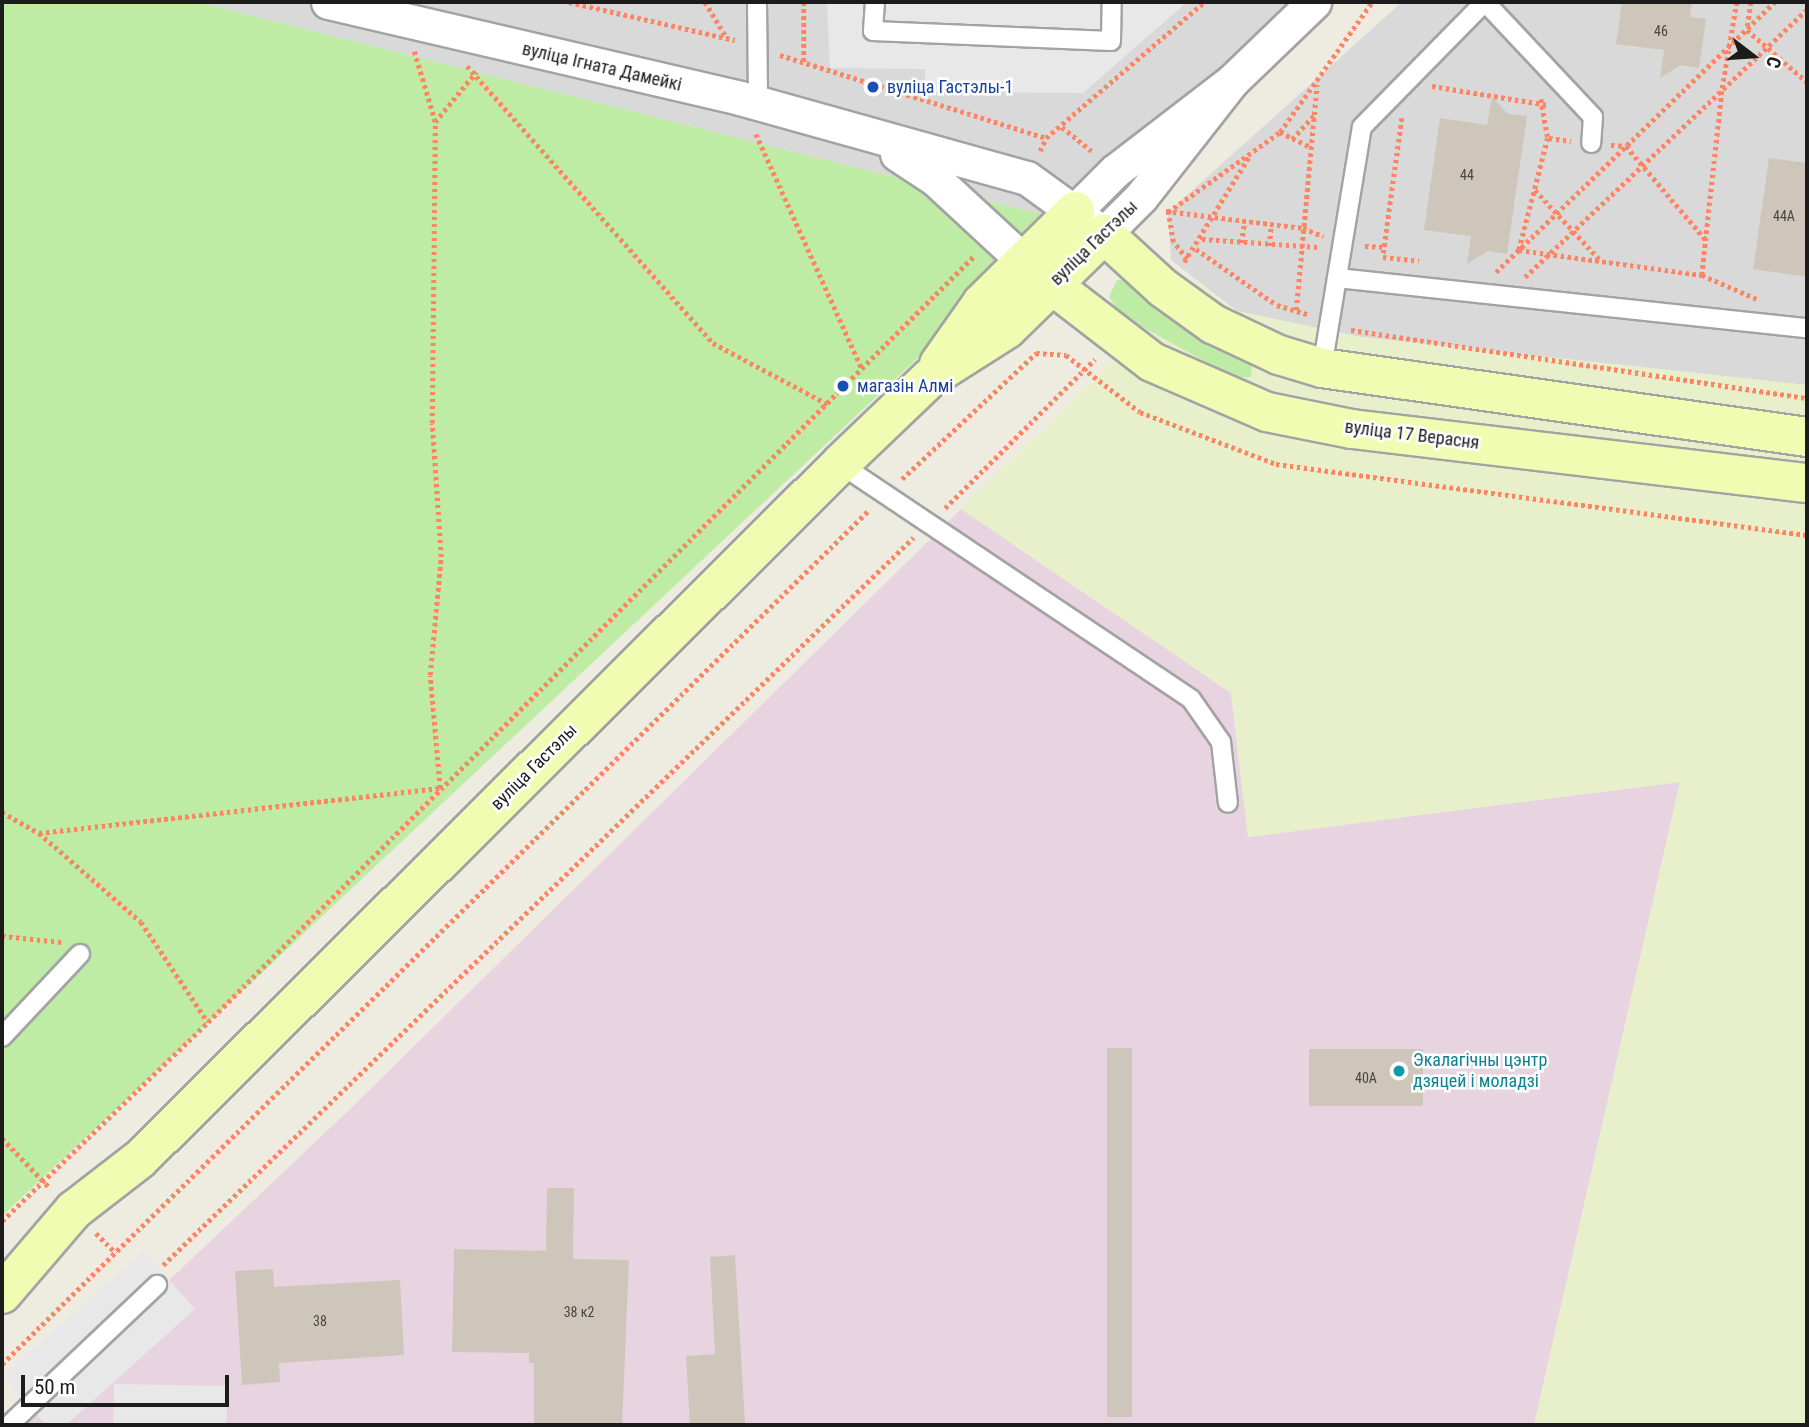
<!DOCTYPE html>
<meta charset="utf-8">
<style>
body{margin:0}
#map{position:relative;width:1809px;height:1427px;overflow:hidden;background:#eeece1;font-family:"Roboto Condensed",sans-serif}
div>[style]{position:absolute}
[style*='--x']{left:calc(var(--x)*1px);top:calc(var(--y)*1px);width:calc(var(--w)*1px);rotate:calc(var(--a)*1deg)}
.residential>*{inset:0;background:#dad9d9}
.industrial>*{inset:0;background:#e8d3e1}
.farmland>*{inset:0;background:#e7efcb}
.grass>*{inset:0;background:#beeca4}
.parking>*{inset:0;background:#e8e8e8;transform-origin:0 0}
.building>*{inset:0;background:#cec6ba;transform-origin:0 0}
.path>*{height:4.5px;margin-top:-2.25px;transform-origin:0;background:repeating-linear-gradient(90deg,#ff8562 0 3.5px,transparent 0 7px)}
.roads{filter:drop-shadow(2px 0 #a3a3a3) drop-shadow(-2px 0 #a3a3a3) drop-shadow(0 2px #a3a3a3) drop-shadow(0 -2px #a3a3a3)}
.service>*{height:18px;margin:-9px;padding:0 9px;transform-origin:9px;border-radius:9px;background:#fff}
.minor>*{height:33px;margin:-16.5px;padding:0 16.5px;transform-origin:16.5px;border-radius:16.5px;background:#fff}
.secondary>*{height:38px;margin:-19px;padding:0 19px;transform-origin:19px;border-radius:19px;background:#effcb1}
.dots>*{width:19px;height:19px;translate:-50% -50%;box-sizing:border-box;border:4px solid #fff;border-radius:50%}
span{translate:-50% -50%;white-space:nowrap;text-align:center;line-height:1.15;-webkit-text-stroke:5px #fff;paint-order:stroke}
.number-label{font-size:14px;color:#484644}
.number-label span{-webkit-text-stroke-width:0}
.street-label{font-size:18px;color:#1c1c1c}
.transit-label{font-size:18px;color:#164399}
.left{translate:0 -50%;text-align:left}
.culture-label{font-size:18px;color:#0d838f}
.frame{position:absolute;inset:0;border:4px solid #1c1c1c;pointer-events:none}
.north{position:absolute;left:1718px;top:21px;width:70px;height:70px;-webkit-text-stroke:5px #fff;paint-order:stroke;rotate:107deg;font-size:19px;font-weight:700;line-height:28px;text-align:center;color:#1c1c1c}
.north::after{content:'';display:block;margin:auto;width:24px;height:32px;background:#1c1c1c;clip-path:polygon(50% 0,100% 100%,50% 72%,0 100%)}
.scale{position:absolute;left:21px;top:1375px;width:208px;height:32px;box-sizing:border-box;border:4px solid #1c1c1c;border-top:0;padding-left:9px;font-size:21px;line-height:24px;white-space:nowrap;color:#1c1c1c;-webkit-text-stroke:5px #fff;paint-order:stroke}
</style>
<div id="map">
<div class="residential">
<i style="clip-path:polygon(197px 2px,1291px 2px,1065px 220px)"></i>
<i style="clip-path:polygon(1402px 2px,1807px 2px,1807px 385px,1361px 337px,1237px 311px,1171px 260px,1168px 212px)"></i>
</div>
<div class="industrial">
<i style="clip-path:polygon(961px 509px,1231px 693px,1248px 837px,1680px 782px,1534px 1425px,16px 1425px,347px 1112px)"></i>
</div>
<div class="farmland">
<i style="clip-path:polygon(1195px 281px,1237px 311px,1361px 337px,1807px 385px,1807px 1425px,1534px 1425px,1680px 782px,1248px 837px,1231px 693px,961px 509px)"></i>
</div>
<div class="grass">
<i style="clip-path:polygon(2px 2px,197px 2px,1065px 220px,2px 1216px)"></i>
<i style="clip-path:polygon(1117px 280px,1126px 280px,1252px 364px,1251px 377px,1233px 377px,1121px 315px,1109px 297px)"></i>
</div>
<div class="parking">
<i style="clip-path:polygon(827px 2px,1187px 2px,1083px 93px,925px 92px,925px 69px,830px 68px)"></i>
<i style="clip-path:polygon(143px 1251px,195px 1309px,66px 1425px,46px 1425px,3px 1376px)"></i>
<i style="left:114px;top:1384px;width:113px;height:41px;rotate:1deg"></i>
</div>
<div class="building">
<i style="clip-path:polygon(1622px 2px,1692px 2px,1690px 17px,1706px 19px,1699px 68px,1681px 65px,1660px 78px,1664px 50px,1616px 44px)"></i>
<i style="clip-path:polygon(1492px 97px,1508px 114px,1527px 116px,1507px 254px,1488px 251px,1467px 264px,1471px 236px,1424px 230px,1440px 118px,1487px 125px)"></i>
<i style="clip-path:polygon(1769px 158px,1807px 163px,1807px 277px,1753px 269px)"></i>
<i style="left:1132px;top:1048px;width:369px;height:25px;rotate:90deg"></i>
<i style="left:1423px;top:1049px;width:57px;height:114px;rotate:90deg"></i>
<i style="clip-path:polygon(547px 1188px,574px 1188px,573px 1259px,629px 1260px,622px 1425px,534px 1425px,534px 1363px,529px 1363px,529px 1353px,452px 1352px,454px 1249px,546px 1251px)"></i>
<i style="clip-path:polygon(735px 1255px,745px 1423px,690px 1425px,686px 1356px,715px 1354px,710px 1257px)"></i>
<i style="clip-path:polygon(273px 1269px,274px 1287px,400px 1280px,404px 1355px,279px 1363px,280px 1382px,242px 1385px,235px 1271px)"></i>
</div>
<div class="path">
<i style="--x:569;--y:2;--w:170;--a:12.9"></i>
<i style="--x:705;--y:2;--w:42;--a:58.6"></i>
<i style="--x:804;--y:2;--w:62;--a:90"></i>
<i style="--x:1737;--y:2;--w:90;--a:99.6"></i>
<i style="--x:1722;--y:91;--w:185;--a:96.2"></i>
<i style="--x:1702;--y:275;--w:60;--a:23.6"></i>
<i style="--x:1751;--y:2;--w:28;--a:98"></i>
<i style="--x:1747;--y:30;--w:79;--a:40.9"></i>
<i style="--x:780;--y:55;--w:279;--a:17.3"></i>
<i style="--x:467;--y:66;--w:370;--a:48.4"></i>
<i style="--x:713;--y:343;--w:132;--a:28.1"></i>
<i style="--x:1432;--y:86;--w:118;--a:9.3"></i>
<i style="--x:1541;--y:99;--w:40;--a:80"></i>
<i style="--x:1548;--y:138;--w:116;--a:104.5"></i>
<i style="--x:1519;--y:250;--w:185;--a:7.8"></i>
<i style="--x:1402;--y:118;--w:140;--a:97.8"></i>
<i style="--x:1383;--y:257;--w:36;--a:6"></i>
<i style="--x:435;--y:122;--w:65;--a:-50.6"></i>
<i style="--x:1062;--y:127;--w:38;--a:39"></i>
<i style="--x:1280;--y:132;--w:34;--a:26"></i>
<i style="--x:756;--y:134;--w:258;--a:65.7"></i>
<i style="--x:1549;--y:138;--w:22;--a:8"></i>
<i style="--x:1292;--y:139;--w:33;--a:-47"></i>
<i style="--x:1611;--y:145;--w:15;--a:4"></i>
<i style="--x:1626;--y:146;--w:123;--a:49.6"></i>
<i style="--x:1040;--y:151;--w:14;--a:-65"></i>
<i style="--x:1046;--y:138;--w:208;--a:-40.7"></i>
<i style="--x:1535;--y:190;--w:97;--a:47.1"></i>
<i style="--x:1166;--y:211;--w:138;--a:7.1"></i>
<i style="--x:1303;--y:228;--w:22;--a:22"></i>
<i style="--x:1202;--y:239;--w:117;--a:3.9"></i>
<i style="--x:1241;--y:243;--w:20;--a:-81"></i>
<i style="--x:1269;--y:246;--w:21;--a:-85"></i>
<i style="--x:1365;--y:246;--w:20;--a:3"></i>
<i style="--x:1196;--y:249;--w:98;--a:34.7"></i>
<i style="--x:1277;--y:305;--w:34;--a:17"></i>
<i style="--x:1187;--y:259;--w:22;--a:-129"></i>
<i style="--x:1173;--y:242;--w:30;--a:-99"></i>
<i style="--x:1168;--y:212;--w:138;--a:-35.5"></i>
<i style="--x:1280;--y:132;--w:159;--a:-54.7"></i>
<i style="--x:1184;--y:262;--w:126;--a:-58.3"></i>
<i style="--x:1496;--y:272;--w:388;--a:-44.1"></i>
<i style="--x:1525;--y:277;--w:389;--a:-43.5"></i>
<i style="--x:1296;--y:310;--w:226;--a:-84.7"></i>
<i style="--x:1351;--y:330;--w:461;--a:8.5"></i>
<i style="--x:902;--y:479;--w:184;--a:-43.2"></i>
<i style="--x:1036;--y:353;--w:30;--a:4"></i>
<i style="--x:1066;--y:355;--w:93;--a:37.6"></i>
<i style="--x:1140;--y:412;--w:146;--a:20.9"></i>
<i style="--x:1276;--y:464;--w:536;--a:7.62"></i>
<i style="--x:945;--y:508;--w:211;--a:-44.8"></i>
<i style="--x:2;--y:812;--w:43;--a:29.6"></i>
<i style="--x:39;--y:833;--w:404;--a:-6.4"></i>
<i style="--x:440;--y:788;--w:113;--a:-95.1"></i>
<i style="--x:430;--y:675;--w:119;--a:-84.7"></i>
<i style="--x:441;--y:557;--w:134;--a:-93.8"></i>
<i style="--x:432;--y:423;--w:301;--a:-89.4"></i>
<i style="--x:435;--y:122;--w:74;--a:-106.5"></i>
<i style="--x:39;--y:833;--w:135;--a:41.1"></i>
<i style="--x:141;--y:922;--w:120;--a:56.2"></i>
<i style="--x:2;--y:936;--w:60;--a:5.7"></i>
<i style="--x:2;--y:1138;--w:69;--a:46.2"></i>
<i style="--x:2;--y:1221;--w:286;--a:-44"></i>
<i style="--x:208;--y:1022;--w:1083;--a:-45"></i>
<i style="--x:96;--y:1233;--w:28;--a:45"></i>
<i style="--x:163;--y:1265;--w:1045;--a:-44.11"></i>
<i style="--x:2;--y:1364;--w:1218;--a:-44.57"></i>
</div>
<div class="roads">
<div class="service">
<i style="--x:757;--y:2;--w:102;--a:89.4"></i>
<i style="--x:875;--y:2;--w:29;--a:94"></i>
<i style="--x:873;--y:31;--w:238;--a:2.4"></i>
<i style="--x:1111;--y:41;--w:39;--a:-89"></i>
<i style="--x:1485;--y:2;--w:158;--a:46.8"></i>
<i style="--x:1593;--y:117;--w:26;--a:94"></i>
<i style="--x:1337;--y:278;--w:473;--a:6.1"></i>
<i style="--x:1322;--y:368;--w:244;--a:-80.6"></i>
<i style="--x:1362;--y:127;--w:175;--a:-45.5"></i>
<i style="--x:840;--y:464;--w:422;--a:33.8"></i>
<i style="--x:1191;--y:699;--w:52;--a:55.1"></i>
<i style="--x:1221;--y:742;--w:61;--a:83.5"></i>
<i style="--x:2;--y:1037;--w:114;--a:-46.8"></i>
<i style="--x:9;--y:1425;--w:204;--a:-43.4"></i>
</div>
<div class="minor">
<i style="--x:328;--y:2;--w:423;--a:13.1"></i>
<i style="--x:740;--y:98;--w:298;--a:15.6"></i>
<i style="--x:1027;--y:178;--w:95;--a:36"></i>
<i style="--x:1104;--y:234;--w:52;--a:-45"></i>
<i style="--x:1141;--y:197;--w:147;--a:-51.9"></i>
<i style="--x:897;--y:154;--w:45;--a:33.3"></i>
<i style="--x:935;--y:179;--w:146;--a:42.8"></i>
<i style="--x:1075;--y:211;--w:57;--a:-45"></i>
<i style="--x:1115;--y:171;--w:148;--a:-37.6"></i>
<i style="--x:1232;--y:81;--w:114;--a:-43.9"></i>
</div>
<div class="secondary">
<i style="--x:1052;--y:285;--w:126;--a:37.6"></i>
<i style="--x:1152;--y:362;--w:125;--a:23.5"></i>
<i style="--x:1267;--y:412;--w:87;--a:11.3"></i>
<i style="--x:1352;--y:429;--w:458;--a:6.8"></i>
<i style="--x:939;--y:364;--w:75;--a:-54.8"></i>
<i style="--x:982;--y:303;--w:131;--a:-44.7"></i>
<i style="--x:2;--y:1294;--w:111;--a:-49.4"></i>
<i style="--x:74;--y:1210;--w:83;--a:-37.7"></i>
<i style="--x:140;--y:1159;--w:986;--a:-44.79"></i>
<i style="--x:840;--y:464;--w:124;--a:-43.7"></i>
<i style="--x:930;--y:378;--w:91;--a:-32.5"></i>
<i style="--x:1007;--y:329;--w:136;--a:-44.4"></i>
<i style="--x:1104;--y:234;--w:80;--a:42.5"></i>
<i style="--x:1163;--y:288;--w:62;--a:35.8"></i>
<i style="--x:1213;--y:324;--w:73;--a:25.2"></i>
<i style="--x:1279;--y:355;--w:45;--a:16.8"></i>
<i style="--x:1322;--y:368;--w:490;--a:8.1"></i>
</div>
</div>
<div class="dots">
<i style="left:873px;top:87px;background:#1a4fb4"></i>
<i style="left:843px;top:386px;background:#1a4fb4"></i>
<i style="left:1399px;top:1071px;background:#0f9aa8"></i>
</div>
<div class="number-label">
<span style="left:1661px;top:31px">46</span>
<span style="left:1467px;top:175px">44</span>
<span style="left:1784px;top:216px">44А</span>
<span style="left:1366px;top:1078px">40А</span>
<span style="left:579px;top:1312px">38 к2</span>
<span style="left:320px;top:1321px">38</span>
</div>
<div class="street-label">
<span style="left:602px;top:67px;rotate:13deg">вуліца Ігната Дамейкі</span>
<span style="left:1094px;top:243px;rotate:-44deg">вуліца Гастэлы</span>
<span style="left:1412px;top:435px;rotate:7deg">вуліца 17 Верасня</span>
<span style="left:534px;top:767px;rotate:-45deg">вуліца Гастэлы</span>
</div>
<div class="transit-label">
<span class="left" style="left:887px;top:87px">вуліца Гастэлы-1</span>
<span class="left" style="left:857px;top:386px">магазін Алмі</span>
</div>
<div class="culture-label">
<span class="left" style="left:1413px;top:1071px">Экалагічны цэнтр<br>дзяцей і моладзі</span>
</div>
<div class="frame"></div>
<div class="north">С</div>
<div class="scale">50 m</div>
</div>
